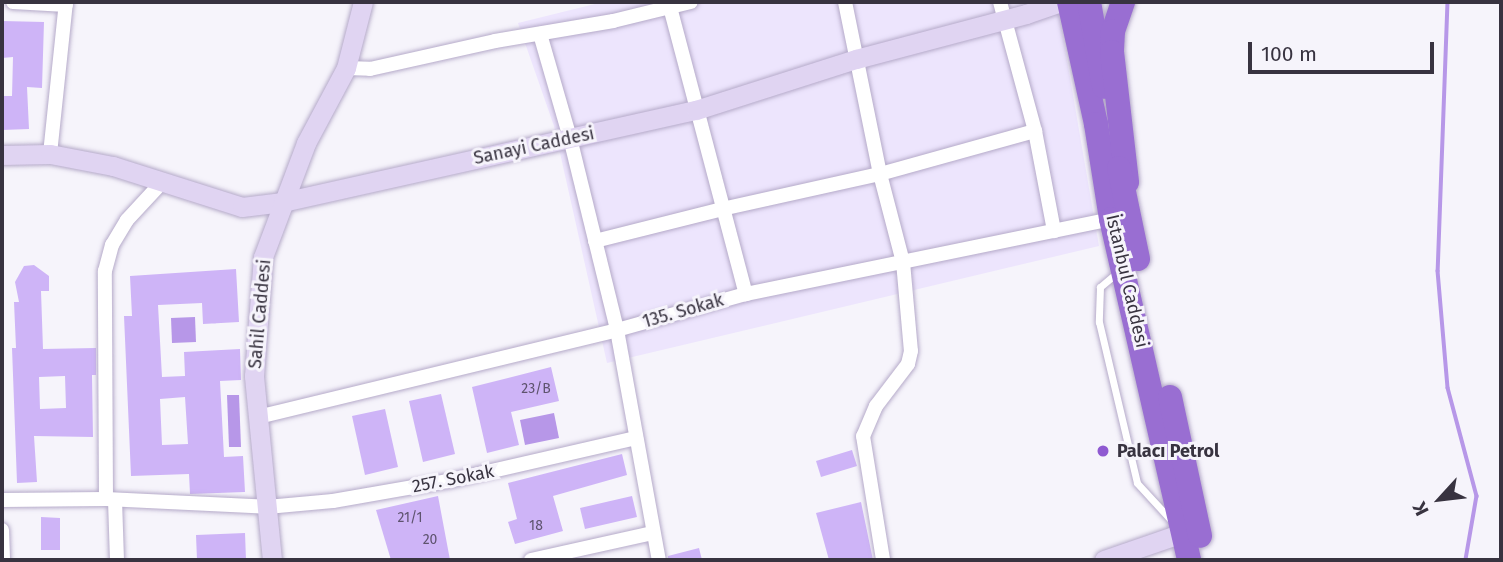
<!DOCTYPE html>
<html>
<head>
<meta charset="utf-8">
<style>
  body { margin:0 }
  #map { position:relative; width:1503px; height:562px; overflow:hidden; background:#f6f4fb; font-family:"Fira Sans",sans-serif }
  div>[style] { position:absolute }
  .built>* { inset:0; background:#ede5fd }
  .water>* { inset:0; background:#b797e8 }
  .stream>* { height:3.5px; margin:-1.75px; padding:0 1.75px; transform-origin:1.75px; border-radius:1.75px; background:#b797e8 }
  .building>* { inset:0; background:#ceb4f7 }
  .roads { filter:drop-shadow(0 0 2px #b5aac9) drop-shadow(0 0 2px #b5aac9) }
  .lane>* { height:7px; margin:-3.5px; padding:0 3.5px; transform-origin:3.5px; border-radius:3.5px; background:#fff }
  .street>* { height:14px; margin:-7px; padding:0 7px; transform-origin:7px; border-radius:7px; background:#fff }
  .secondary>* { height:19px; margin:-9.5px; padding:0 9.5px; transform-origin:9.5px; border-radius:9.5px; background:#e0d4f2 }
  .highway>* { height:24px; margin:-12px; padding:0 12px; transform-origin:12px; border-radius:12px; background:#996ed2 }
  .dots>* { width:19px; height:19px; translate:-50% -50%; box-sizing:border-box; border:4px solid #f6f4fb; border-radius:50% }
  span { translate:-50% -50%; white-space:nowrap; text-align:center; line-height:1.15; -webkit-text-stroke:6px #f6f4fb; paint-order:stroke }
  .number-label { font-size:14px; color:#5e536e }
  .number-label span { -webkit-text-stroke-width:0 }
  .street-label { font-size:18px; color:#383340 }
  .poi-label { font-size:18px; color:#383340; font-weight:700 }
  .left { translate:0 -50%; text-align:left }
  .frame { position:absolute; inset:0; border:4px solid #383340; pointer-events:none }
  .north { position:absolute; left:1405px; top:464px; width:70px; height:70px; -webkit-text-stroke:5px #f6f4fb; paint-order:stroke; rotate:243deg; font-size:19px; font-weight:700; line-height:28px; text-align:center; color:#383340 }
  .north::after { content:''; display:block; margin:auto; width:24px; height:32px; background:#383340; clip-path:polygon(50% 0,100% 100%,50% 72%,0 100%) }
  .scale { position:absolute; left:1248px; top:42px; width:186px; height:32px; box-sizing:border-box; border:4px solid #383340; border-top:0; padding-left:9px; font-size:21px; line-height:24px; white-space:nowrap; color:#383340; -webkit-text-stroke:5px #f6f4fb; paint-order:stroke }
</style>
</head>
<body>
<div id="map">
  <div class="built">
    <i style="clip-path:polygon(603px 2px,1057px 2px,1099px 246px,607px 363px,554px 126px,518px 23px)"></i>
  </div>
  <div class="water">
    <i style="clip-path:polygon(195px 317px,196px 342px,172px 343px,171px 318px)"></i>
    <i style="clip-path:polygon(227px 395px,239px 395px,241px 447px,229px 447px)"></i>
    <i style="clip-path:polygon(554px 413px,559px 438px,525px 445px,520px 420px)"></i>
  </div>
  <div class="stream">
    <i style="left:1448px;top:2px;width:269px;rotate:92.1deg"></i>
    <i style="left:1438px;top:271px;width:117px;rotate:85.1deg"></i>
    <i style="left:1448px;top:388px;width:112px;rotate:75deg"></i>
    <i style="left:1477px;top:496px;width:65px;rotate:99.8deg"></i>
  </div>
  <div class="building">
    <i style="clip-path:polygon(2px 21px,44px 22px,42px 88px,27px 87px,29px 129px,2px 130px,2px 96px,12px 96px,13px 57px,2px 58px)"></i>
    <i style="clip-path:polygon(evenodd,34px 265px,49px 276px,49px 291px,41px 291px,43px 349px,96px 348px,96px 375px,92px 375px,93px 437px,34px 436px,37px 482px,17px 483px,12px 348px,16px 348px,14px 302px,19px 302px,15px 282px,24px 266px,34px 265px,65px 376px,66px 408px,40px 409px,39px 377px,65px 376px)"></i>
    <i style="clip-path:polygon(evenodd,236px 269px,239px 322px,203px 324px,202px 303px,158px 305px,162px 377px,185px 376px,184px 352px,240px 349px,241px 380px,220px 381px,224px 457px,243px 456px,245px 492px,190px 494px,189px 474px,131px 476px,124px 316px,132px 316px,130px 276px,236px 269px,185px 397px,188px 444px,162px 445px,160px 399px,185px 397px)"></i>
    <i style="clip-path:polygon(551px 367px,559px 401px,511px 412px,519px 445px,487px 453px,472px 387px)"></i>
    <i style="clip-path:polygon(441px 394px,455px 454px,423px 462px,409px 401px)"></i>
    <i style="clip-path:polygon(385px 409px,398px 467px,365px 475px,352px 416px)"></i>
    <i style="clip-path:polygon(852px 450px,857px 466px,821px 477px,816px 461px)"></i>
    <i style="clip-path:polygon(622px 454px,627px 475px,553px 496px,563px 531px,515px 544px,508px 522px,517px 519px,508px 483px)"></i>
    <i style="clip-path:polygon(438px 496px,450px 560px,391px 560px,376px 510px)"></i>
    <i style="clip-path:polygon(632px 496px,637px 517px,585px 529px,580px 508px)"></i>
    <i style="clip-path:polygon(861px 502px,873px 560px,829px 560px,816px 513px)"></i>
    <i style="clip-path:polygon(41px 517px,60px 518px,60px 550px,41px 550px)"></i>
    <i style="clip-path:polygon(245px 533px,246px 560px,197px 560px,196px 535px)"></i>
    <i style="clip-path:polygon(699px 548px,702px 560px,668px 560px,668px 556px)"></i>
  </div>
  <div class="roads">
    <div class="lane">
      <i style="left:1119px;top:271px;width:25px;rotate:140deg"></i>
      <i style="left:1100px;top:287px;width:35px;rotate:92deg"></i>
      <i style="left:1099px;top:322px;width:165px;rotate:76.7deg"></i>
      <i style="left:1137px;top:483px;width:50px;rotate:47.4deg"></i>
    </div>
    <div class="street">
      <i style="left:13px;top:2px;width:53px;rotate:3.2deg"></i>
      <i style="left:845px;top:2px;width:176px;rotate:78.5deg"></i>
      <i style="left:880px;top:174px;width:91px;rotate:75.4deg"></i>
      <i style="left:903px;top:262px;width:89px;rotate:84.9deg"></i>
      <i style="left:911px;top:351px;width:13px;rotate:103deg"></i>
      <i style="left:908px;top:364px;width:53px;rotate:127.3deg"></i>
      <i style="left:876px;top:406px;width:33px;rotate:113deg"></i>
      <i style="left:863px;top:436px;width:126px;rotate:80.8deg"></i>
      <i style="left:1000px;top:2px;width:134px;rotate:74.8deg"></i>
      <i style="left:1035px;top:131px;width:102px;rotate:79.2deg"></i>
      <i style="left:670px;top:7px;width:297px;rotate:75.2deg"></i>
      <i style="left:540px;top:34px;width:108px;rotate:73.9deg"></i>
      <i style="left:570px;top:138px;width:198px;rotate:76.2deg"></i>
      <i style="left:617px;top:330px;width:234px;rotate:79.7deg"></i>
      <i style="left:346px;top:68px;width:24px;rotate:2deg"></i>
      <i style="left:370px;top:69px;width:128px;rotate:-12.6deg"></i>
      <i style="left:495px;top:41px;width:120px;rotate:-9.6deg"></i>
      <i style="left:613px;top:21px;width:80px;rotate:-13.7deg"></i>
      <i style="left:50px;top:154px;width:153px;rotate:-84deg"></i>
      <i style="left:595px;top:241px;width:131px;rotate:-14.1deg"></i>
      <i style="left:722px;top:209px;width:162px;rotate:-12.5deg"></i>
      <i style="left:880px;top:174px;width:161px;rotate:-15.5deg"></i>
      <i style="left:258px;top:417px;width:369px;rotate:-13.6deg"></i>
      <i style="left:617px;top:330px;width:134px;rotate:-15.6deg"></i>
      <i style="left:746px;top:294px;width:373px;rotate:-11.6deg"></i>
      <i style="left:106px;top:499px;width:228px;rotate:-90.3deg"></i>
      <i style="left:105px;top:271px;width:27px;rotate:-75deg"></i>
      <i style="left:112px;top:245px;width:29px;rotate:-59deg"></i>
      <i style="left:127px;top:220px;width:54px;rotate:-47.2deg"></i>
      <i style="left:2px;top:500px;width:104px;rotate:-0.6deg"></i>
      <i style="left:106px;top:499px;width:161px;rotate:2.8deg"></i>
      <i style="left:267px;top:507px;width:66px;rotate:-5.2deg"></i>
      <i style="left:333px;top:501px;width:117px;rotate:-9.9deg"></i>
      <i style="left:448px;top:481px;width:193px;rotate:-12.9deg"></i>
      <i style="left:115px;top:500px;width:60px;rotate:88.1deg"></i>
      <i style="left:2px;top:530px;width:30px;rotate:88deg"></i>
      <i style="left:531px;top:560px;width:125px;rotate:-12.5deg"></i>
    </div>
    <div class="secondary">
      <i style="left:2px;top:155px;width:48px;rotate:-1.2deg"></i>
      <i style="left:50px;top:154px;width:64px;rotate:10.8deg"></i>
      <i style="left:113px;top:166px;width:135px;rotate:17.6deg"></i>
      <i style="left:242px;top:207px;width:41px;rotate:-7deg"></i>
      <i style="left:283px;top:202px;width:423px;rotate:-12.6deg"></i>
      <i style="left:696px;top:110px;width:168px;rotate:-17.7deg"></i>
      <i style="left:856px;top:59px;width:176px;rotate:-14.8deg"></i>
      <i style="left:1026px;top:14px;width:36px;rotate:-19deg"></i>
      <i style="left:272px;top:560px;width:185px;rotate:-95.6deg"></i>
      <i style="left:254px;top:376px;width:119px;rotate:-85.7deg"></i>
      <i style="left:263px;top:257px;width:122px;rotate:-69.3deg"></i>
      <i style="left:306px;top:143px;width:85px;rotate:-61.9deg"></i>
      <i style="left:346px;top:68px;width:68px;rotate:-75.6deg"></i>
      <i style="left:1104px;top:560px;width:95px;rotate:-19deg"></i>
    </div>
    <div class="highway">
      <i style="left:1069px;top:2px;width:125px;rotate:77.5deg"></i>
      <i style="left:1096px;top:124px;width:96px;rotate:81deg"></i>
      <i style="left:1111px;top:219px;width:350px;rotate:77.1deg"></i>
      <i style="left:1089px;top:2px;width:86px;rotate:80deg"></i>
      <i style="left:1123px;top:2px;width:31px;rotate:109deg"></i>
      <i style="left:1113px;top:31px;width:21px;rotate:93deg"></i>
      <i style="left:1112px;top:52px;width:131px;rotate:83.4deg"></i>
      <i style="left:1119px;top:168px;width:93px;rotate:78.2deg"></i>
      <i style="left:1170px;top:397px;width:142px;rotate:77.8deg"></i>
    </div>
  </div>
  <div class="dots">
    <i style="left:1103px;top:451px;background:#8f59d1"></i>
  </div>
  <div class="number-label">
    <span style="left:536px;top:389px">23/B</span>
    <span style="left:410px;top:518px">21/1</span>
    <span style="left:536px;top:526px">18</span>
    <span style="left:430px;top:540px">20</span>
  </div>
  <div class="street-label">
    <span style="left:534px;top:146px;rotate:-12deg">Sanayi Caddesi</span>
    <span style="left:1127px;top:281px;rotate:77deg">İstanbul Caddesi</span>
    <span style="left:683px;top:311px;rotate:-16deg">135. Sokak</span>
    <span style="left:260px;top:314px;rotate:-85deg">Sahil Caddesi</span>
    <span style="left:453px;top:479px;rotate:-11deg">257. Sokak</span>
  </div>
  <div class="poi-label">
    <span class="left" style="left:1117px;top:451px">Palacı Petrol</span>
  </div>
  <div class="frame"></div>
  <div class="north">K</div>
  <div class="scale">100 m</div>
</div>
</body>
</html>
